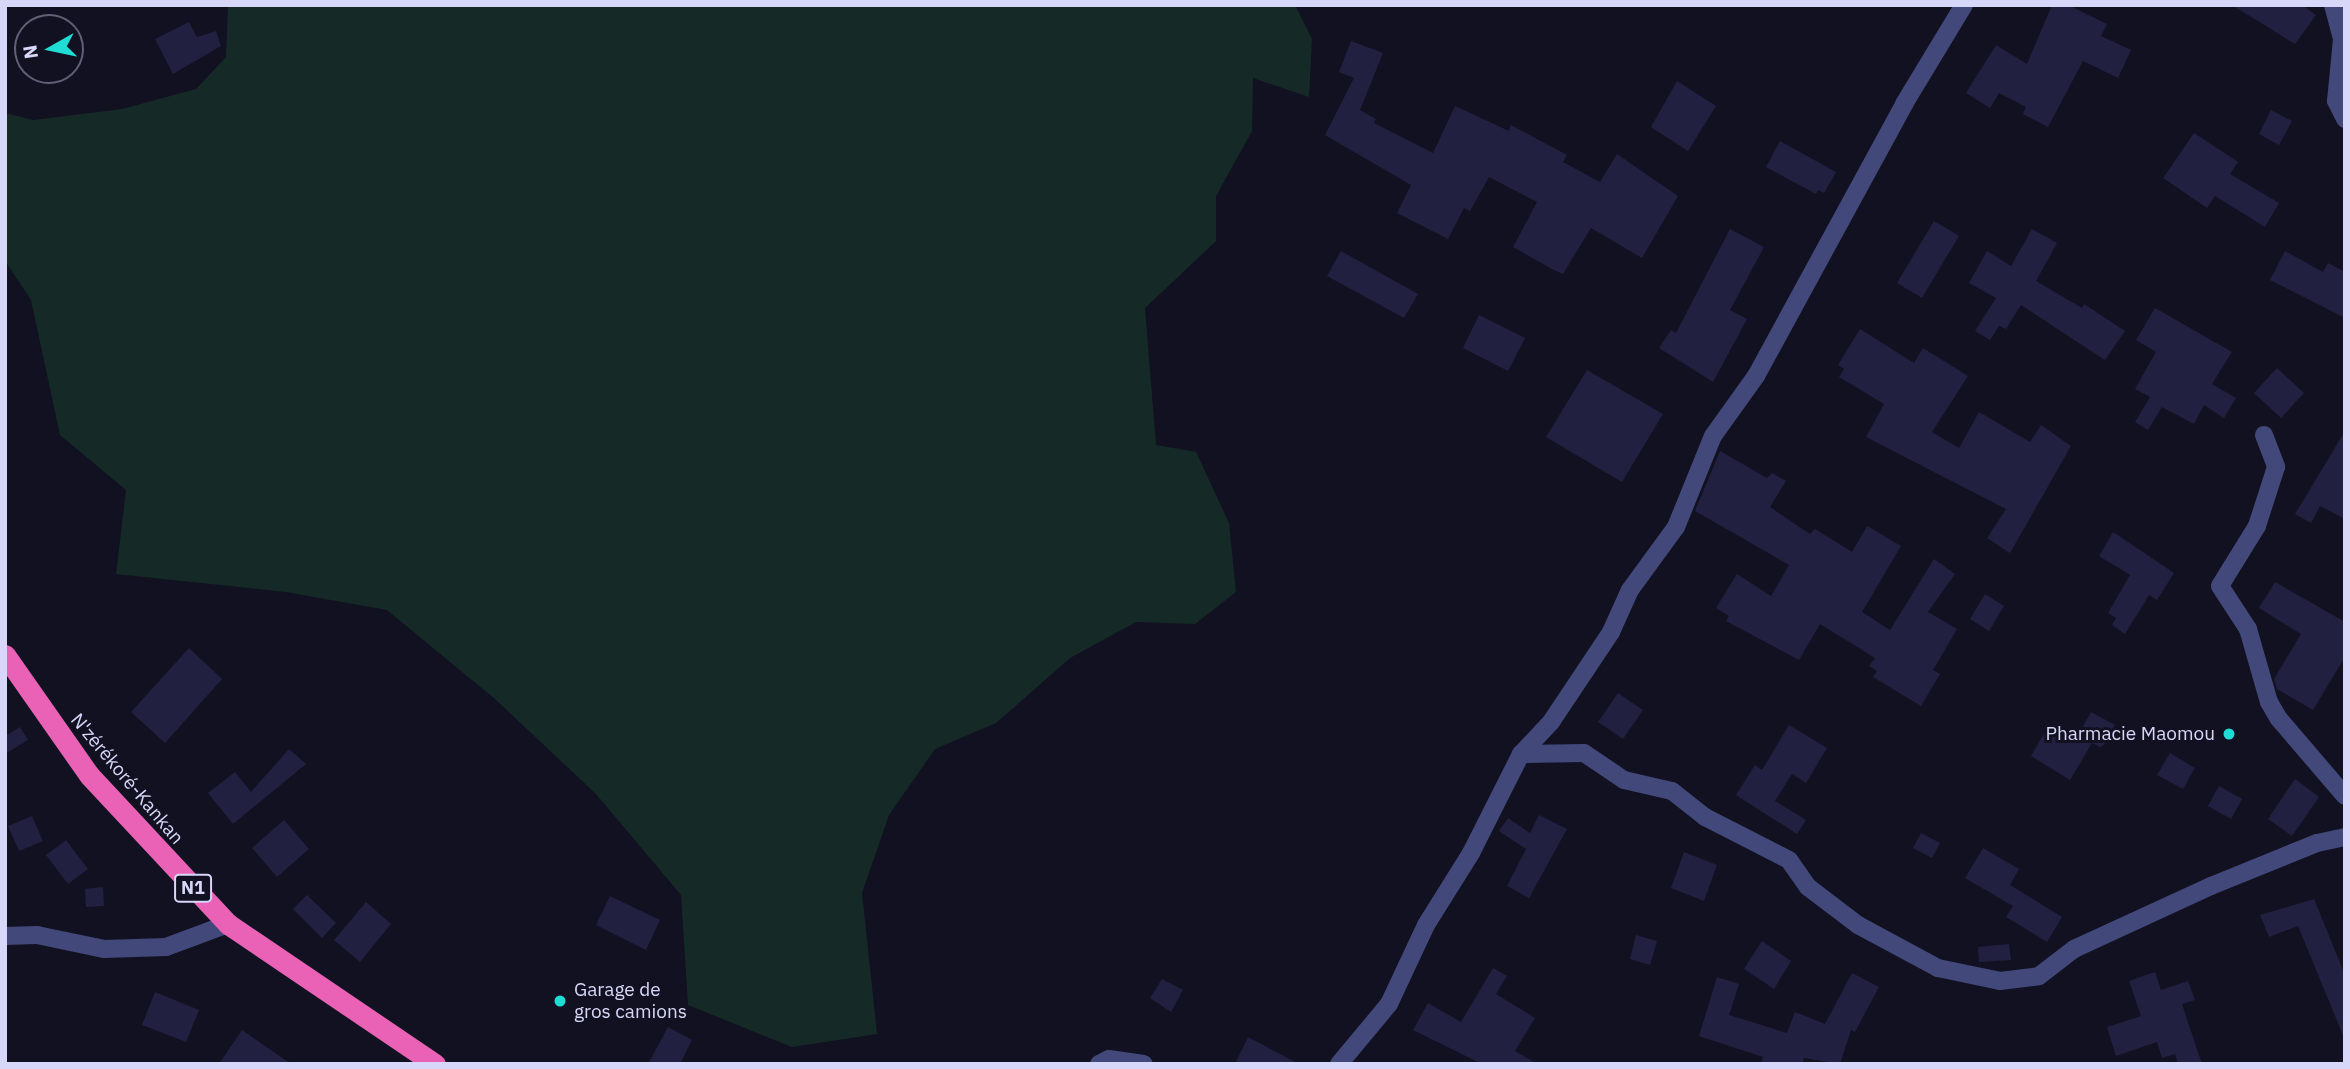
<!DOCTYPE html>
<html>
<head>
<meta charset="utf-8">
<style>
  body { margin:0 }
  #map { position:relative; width:2350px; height:1069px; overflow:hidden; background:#111121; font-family:"IBM Plex Sans",sans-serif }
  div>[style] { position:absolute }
  .green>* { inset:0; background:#152a27 }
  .building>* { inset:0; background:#222040 }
  .minor>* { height:18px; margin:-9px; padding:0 9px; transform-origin:9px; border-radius:9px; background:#42487a }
  .highway>* { height:21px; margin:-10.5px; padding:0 10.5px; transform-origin:10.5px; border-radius:10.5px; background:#e962b6 }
  .dots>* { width:19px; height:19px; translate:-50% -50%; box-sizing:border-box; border:4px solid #111121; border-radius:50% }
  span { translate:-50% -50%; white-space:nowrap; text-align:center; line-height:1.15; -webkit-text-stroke:6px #111121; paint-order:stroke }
  .shield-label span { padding:2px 5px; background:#111121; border:2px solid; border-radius:5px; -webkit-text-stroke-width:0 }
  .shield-label { font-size:18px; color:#d7d8f9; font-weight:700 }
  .poi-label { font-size:19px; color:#d7d8f9 }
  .right { translate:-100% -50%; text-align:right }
  .left { translate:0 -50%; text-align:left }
  .street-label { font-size:19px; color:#d7d8f9 }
  .frame { position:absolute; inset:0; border:7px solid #d7d8f9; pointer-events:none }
  .north { position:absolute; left:14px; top:14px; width:70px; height:70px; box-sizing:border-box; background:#111121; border:2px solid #606177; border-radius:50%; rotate:261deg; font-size:19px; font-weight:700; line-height:28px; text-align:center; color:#d7d8f9 }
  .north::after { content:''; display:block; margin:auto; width:24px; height:32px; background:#1fddd5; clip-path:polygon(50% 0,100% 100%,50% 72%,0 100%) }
</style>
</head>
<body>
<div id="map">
  <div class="green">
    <i style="clip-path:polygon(228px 5px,1295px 5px,1312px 39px,1309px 97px,1253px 78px,1252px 131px,1216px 196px,1216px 241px,1145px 308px,1156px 445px,1196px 452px,1229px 523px,1236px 592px,1195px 624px,1136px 622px,1070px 658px,996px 723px,935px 749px,889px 815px,862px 893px,877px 1034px,792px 1047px,688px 1005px,681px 895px,596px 794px,495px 699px,387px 610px,286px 592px,116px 574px,126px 490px,60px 435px,31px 300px,5px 261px,5px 113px,33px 120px,122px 109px,196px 89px,226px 57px)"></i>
  </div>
  <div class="building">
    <i style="clip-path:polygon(2052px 5px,2068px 5px,2107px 24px,2101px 36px,2131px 50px,2118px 78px,2083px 61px,2048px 127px,2023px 114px,2026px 107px,1999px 93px,1990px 108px,1966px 93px,1996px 45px,2027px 64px)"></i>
    <i style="clip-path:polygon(2232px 5px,2302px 5px,2316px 15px,2295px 44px)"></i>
    <i style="clip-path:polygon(189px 22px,197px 37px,216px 31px,221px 46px,173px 74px,155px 39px)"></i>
    <i style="clip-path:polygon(1351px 41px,1383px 53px,1360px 110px,1376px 119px,1374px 123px,1433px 153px,1455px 106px,1509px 131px,1511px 125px,1567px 155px,1563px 162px,1600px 182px,1617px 154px,1678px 196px,1642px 258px,1591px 228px,1563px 274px,1552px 269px,1513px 247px,1537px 202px,1489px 177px,1470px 211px,1464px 208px,1448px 239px,1397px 213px,1411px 185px,1325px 135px,1354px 78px,1339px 72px)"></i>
    <i style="clip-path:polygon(1677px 81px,1716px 106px,1688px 151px,1651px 127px)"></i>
    <i style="clip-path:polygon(2271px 110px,2292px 121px,2279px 145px,2259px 134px)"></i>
    <i style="clip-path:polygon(2194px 133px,2238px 162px,2230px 174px,2279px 203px,2265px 227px,2215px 196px,2207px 208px,2163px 178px)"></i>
    <i style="clip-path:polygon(1780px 141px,1836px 172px,1824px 193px,1818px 190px,1816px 194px,1766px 167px)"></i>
    <i style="clip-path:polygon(1934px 221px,1959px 236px,1922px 298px,1897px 283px)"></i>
    <i style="clip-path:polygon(1730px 229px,1764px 247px,1730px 310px,1747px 319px,1713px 382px,1659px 348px,1671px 330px,1676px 333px)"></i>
    <i style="clip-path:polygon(2032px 229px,2057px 243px,2036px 281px,2082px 308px,2084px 304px,2125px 331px,2105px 360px,2021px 305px,2006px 329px,1999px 326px,1990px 340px,1975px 331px,1996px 298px,1969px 283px,1987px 251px,2011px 266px)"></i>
    <i style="clip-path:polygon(1341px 251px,1418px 294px,1404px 318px,1327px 276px)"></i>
    <i style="clip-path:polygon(2285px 251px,2323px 272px,2328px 263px,2345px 272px,2345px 318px,2270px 280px)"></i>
    <i style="clip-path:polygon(2155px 308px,2232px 352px,2212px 384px,2236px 398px,2224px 418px,2204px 405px,2194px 424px,2162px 407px,2148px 430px,2135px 422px,2150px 397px,2135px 389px,2156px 352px,2136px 340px)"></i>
    <i style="clip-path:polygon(1479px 315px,1525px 338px,1508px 371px,1463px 348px)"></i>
    <i style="clip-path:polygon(1860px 329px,1914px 363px,1923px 348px,1968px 376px,1932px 432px,1959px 448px,1979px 412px,2030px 442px,2041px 425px,2071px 446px,2010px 553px,1987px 538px,2006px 509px,1866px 437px,1884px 404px,1839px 377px,1844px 369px,1838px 365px)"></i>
    <i style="clip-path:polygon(2277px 368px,2304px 393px,2281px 418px,2254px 393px)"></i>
    <i style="clip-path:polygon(1587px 370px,1663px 414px,1622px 482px,1546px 437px)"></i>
    <i style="clip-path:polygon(2345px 431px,2345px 519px,2320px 506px,2311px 523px,2295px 514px)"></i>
    <i style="clip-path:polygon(1720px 451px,1767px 478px,1772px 473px,1786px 481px,1770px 507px,1810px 534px,1815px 529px,1852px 552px,1867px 526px,1901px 546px,1862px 612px,1890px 630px,1934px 559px,1955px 574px,1928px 612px,1957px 629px,1933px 670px,1940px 674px,1921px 706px,1873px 677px,1877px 671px,1869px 666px,1875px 658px,1820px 624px,1799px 660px,1726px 621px,1729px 616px,1716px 608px,1737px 574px,1771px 596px,1789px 565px,1695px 511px)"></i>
    <i style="clip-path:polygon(2113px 532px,2174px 573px,2157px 600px,2149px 595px,2125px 634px,2112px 625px,2116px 618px,2108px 613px,2130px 575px,2099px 556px)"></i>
    <i style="clip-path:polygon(2275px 582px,2345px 622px,2345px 657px,2313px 710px,2277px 689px,2274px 679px,2301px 634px,2259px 608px)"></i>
    <i style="clip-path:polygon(1985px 594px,2004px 606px,1989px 631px,1970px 619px)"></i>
    <i style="clip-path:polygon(189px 648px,222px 679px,165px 743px,131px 712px)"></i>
    <i style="clip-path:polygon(1618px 693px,1643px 710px,1623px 739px,1598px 722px)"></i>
    <i style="clip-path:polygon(2091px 712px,2115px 725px,2105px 744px,2100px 747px,2092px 743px,2070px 780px,2031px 756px,2050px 724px,2076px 739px)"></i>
    <i style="clip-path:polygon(1789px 725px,1827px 748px,1806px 783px,1792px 774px,1775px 801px,1806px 820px,1797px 834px,1736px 795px,1755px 765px,1762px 770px)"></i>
    <i style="clip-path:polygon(20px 727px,28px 740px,5px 754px,5px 736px)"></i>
    <i style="clip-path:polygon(289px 749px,306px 764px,233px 824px,208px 793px,235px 772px,251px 792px)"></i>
    <i style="clip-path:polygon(2170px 753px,2195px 768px,2183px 789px,2157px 775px)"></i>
    <i style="clip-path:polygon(2295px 779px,2319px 797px,2292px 836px,2268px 819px)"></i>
    <i style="clip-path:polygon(2219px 786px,2242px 799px,2231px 819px,2208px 806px)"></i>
    <i style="clip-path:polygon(1539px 815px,1567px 829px,1529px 898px,1507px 886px,1526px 849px,1499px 831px,1508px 818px,1530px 833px)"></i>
    <i style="clip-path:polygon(32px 816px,43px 841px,19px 851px,8px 826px)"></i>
    <i style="clip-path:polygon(284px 820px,309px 849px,277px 877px,252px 848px)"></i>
    <i style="clip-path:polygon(1921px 833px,1940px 843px,1932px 858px,1913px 848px)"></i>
    <i style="clip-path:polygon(66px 840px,88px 869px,68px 884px,46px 855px)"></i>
    <i style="clip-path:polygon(1983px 848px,2019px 869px,2010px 885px,2062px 917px,2047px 942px,2006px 917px,2013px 906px,1965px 878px)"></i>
    <i style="clip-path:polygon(1684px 852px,1717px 865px,1704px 901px,1671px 888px)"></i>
    <i style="clip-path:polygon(103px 887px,104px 906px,86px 907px,85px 889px)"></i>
    <i style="clip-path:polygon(307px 895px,336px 923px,322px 938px,293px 909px)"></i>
    <i style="clip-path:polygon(610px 896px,660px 920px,646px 950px,596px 925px)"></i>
    <i style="clip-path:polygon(2314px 899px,2345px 975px,2345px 1040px,2298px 926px,2269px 937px,2260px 915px)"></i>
    <i style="clip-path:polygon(366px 902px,391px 924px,360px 962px,334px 940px)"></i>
    <i style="clip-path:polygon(1636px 935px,1657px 941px,1650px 965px,1630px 959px)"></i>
    <i style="clip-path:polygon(1762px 941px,1791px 961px,1774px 989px,1744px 969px)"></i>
    <i style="clip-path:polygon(2009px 944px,2011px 960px,1979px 962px,1978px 947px)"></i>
    <i style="clip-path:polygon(1493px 968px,1507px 976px,1496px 994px,1535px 1018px,1515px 1051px,1537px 1064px,1482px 1064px,1413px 1030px,1428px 1003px,1461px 1022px)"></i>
    <i style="clip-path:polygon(2155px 972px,2161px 990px,2188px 981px,2195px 1000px,2182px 1004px,2202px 1064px,2178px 1064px,2175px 1054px,2162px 1058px,2157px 1042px,2116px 1056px,2107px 1027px,2141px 1016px,2129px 981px)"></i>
    <i style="clip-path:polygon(1852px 973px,1879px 987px,1855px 1032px,1851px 1030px,1840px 1064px,1804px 1058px,1802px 1064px,1761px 1064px,1763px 1057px,1699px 1036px,1717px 977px,1739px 984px,1729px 1015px,1787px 1033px,1795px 1012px,1825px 1024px)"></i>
    <i style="clip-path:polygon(1162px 979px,1183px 990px,1171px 1012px,1150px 998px)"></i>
    <i style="clip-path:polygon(155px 992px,199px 1010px,186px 1042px,142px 1025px)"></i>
    <i style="clip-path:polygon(668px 1027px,692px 1040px,680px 1064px,648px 1064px)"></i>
    <i style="clip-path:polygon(242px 1030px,291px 1064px,219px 1064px)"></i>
    <i style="clip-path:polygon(1248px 1037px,1299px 1064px,1235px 1064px)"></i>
  </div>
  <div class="minor">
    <i style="left:2333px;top:5px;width:35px;rotate:75deg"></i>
    <i style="left:2342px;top:39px;width:62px;rotate:95.5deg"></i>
    <i style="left:2336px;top:101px;width:20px;rotate:63deg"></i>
    <i style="left:2264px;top:435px;width:34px;rotate:69deg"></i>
    <i style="left:2276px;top:467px;width:62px;rotate:107.9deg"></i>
    <i style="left:2257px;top:526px;width:70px;rotate:121.7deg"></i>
    <i style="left:2220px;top:586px;width:51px;rotate:56.9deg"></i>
    <i style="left:2248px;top:629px;width:76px;rotate:74deg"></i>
    <i style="left:2269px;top:702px;width:20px;rotate:60deg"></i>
    <i style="left:2279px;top:719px;width:101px;rotate:49.4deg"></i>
    <i style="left:1521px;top:754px;width:63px;rotate:-0.9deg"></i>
    <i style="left:1584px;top:753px;width:48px;rotate:34deg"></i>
    <i style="left:1624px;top:780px;width:49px;rotate:12.9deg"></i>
    <i style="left:1672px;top:791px;width:42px;rotate:38.2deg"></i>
    <i style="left:1705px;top:817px;width:94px;rotate:27.1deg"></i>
    <i style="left:1789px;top:860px;width:33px;rotate:55deg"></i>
    <i style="left:1808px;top:887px;width:63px;rotate:37.2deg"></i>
    <i style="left:1858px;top:925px;width:91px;rotate:28.3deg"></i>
    <i style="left:1938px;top:968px;width:63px;rotate:11.8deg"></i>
    <i style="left:2000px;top:981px;width:39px;rotate:-7deg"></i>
    <i style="left:2039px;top:976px;width:44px;rotate:-37.6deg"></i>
    <i style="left:2074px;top:949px;width:151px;rotate:-24.7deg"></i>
    <i style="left:2211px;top:886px;width:114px;rotate:-22.1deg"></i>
    <i style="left:2317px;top:843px;width:29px;rotate:-12deg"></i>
    <i style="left:5px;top:936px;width:32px;rotate:-2deg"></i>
    <i style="left:37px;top:935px;width:68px;rotate:11.8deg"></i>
    <i style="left:104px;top:949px;width:62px;rotate:-1.8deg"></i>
    <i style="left:166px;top:947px;width:66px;rotate:-20.4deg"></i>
    <i style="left:1099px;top:1064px;width:11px;rotate:-27deg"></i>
    <i style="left:1109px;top:1059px;width:35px;rotate:8deg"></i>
    <i style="left:1339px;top:1064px;width:78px;rotate:-50.2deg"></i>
    <i style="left:1389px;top:1004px;width:87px;rotate:-64.9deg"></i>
    <i style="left:1426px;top:925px;width:85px;rotate:-58deg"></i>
    <i style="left:1471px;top:853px;width:111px;rotate:-63.2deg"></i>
    <i style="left:1521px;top:754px;width:44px;rotate:-46.8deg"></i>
    <i style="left:1551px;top:722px;width:108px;rotate:-56.3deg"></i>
    <i style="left:1611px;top:632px;width:46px;rotate:-65.7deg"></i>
    <i style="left:1630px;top:590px;width:78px;rotate:-53.9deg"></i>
    <i style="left:1676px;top:527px;width:98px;rotate:-67.9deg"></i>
    <i style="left:1713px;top:436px;width:74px;rotate:-54.4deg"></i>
    <i style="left:1756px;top:376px;width:310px;rotate:-61.4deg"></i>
    <i style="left:1904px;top:104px;width:116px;rotate:-58.8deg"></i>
  </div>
  <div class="highway">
    <i style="left:5px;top:655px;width:146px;rotate:55deg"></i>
    <i style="left:89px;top:775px;width:204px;rotate:47deg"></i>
    <i style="left:228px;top:924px;width:250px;rotate:34.1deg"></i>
  </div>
  <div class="dots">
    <i style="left:2229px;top:734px;background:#1fddd5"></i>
    <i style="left:560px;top:1001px;background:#1fddd5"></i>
  </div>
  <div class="shield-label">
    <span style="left:193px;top:888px">N1</span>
  </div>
  <div class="poi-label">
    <span class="right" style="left:2215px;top:734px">Pharmacie Maomou</span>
    <span class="left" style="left:574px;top:1001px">Garage de<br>gros camions</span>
  </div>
  <div class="street-label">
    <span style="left:127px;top:779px;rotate:50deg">N'zérékoré-Kankan</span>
  </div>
  <div class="frame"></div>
  <div class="north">N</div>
</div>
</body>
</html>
